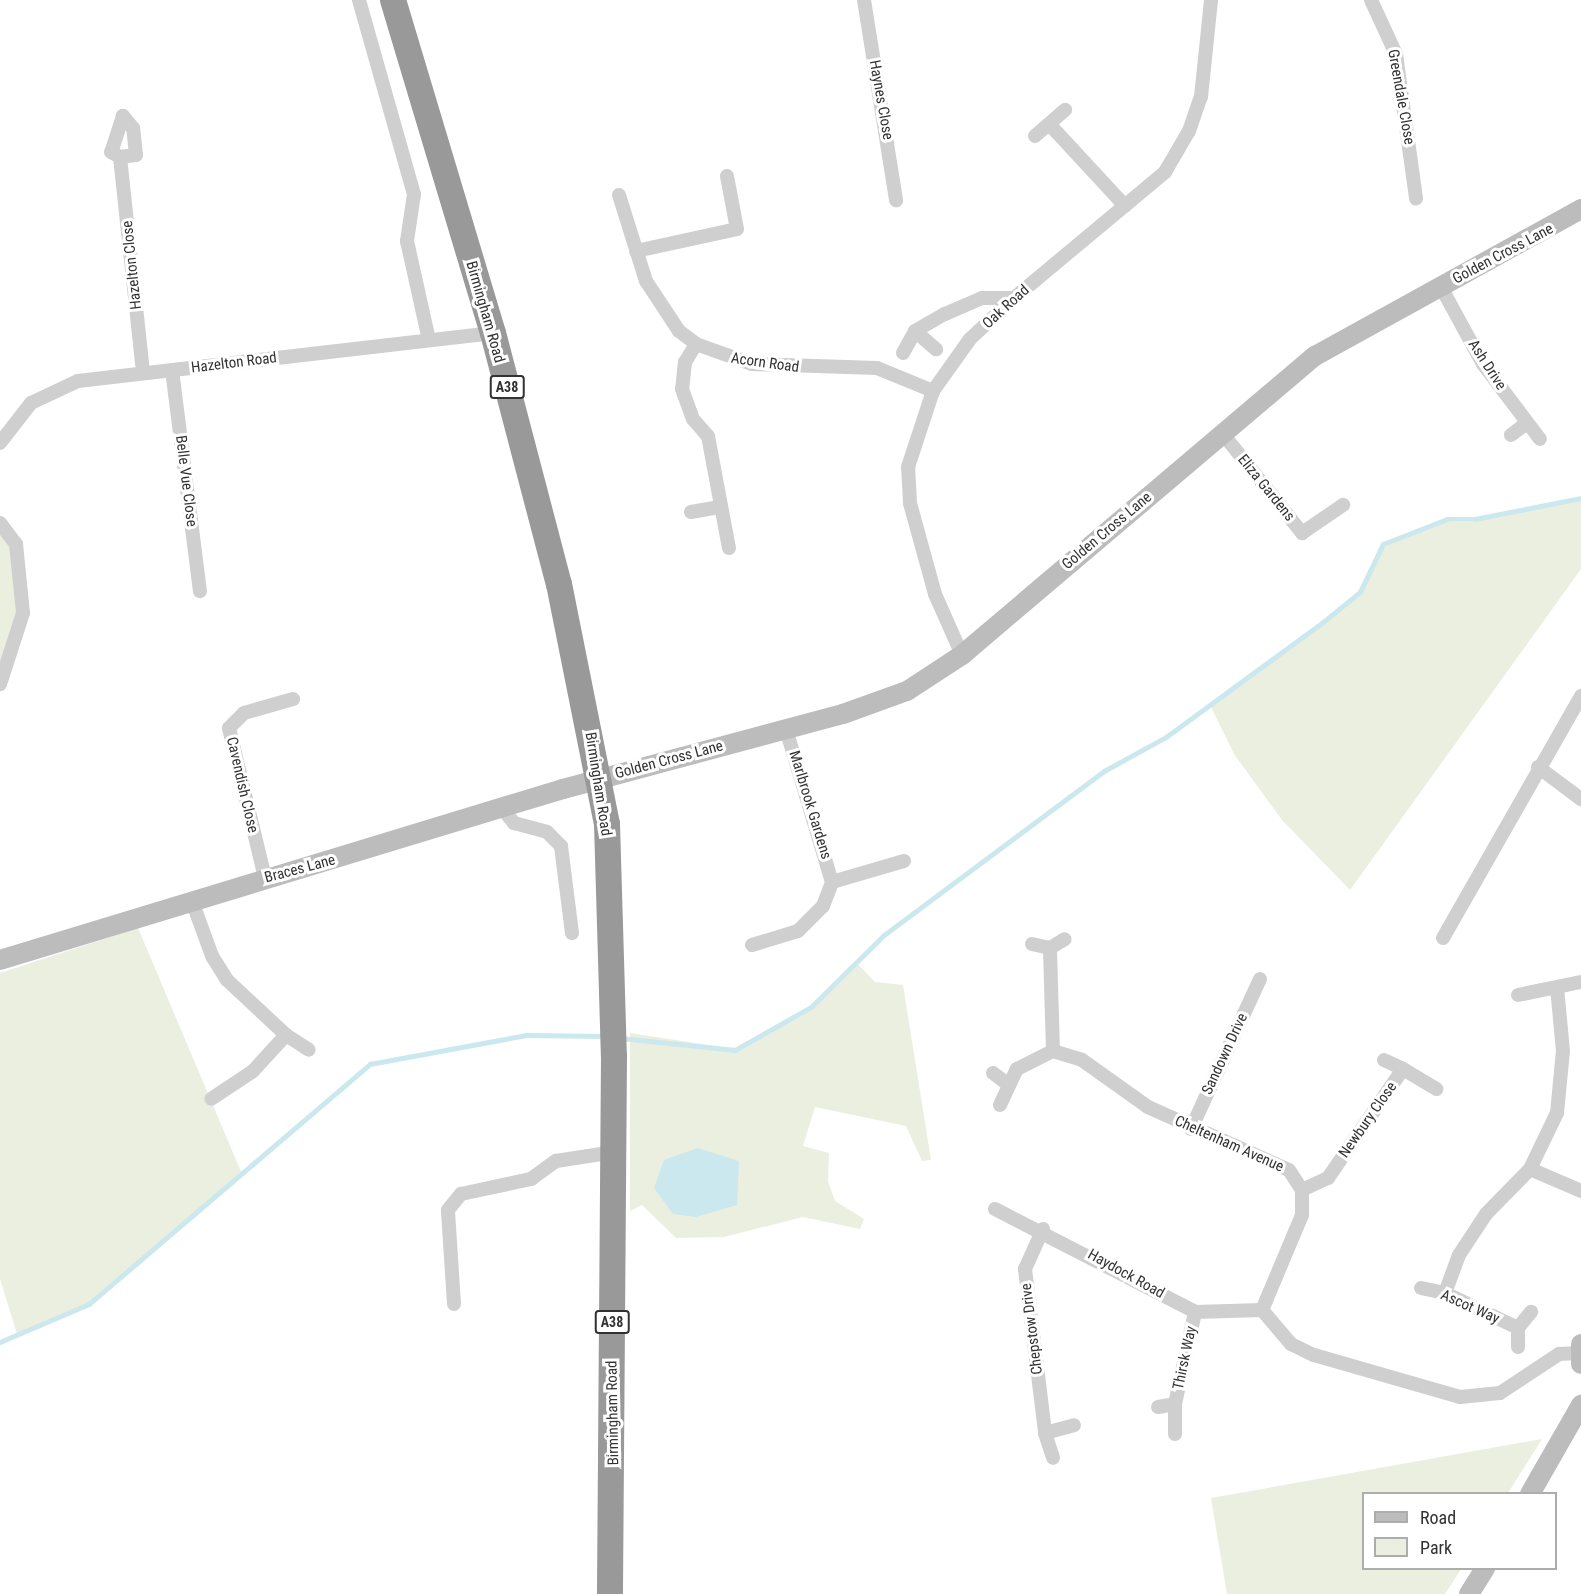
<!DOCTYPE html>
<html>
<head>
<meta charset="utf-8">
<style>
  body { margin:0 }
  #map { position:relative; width:1581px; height:1594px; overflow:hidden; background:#fff; font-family:"Roboto Condensed",sans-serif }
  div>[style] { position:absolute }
  .green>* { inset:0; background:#ebefdf }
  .water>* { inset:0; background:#cbe8ef }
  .stream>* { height:4.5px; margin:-2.25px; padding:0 2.25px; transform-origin:2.25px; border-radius:2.25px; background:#cbe8ef }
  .street>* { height:14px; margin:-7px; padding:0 7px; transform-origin:7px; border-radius:7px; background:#cfcfcf }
  .secondary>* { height:20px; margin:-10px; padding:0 10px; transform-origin:10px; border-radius:10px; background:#bcbcbc }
  .highway>* { height:26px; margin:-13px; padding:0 13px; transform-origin:13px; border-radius:13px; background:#999 }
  span { translate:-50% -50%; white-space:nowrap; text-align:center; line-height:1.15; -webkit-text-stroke:6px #fff; paint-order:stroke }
  .shield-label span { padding:2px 4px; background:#fff; border:2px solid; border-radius:4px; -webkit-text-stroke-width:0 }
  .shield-label { font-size:14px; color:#323232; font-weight:700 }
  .street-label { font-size:15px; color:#323232 }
  .legend { position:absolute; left:1362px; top:1492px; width:195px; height:78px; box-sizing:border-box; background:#fff; border:2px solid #adadad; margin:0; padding:8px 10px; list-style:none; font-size:18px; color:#323232 }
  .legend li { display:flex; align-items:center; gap:12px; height:30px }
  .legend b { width:30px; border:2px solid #adadad }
</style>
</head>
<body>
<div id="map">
  <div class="green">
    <i style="clip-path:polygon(1581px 498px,1581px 569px,1350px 890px,1282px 820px,1234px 754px,1211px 707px,1360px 592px,1383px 544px,1447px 519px,1475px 519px)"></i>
    <i style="clip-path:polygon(0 532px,13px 553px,18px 607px,0 664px)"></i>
    <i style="clip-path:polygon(138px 928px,242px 1174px,89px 1304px,17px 1334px,0 1279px,0 973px)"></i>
    <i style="clip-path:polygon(856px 962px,875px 982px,903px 985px,931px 1160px,922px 1161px,906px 1126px,815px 1107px,803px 1146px,829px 1153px,828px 1181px,835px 1201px,864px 1219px,860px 1229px,803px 1217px,724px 1237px,676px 1238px,642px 1205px,630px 1211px,630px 1033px,734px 1049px,811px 1007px)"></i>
    <i style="clip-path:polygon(1542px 1439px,1508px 1493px,1364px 1494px,1364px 1568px,1461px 1569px,1445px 1594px,1227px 1594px,1211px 1498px)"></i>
  </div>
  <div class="water">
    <i style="clip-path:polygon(698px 1148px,739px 1161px,737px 1205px,696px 1217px,673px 1214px,654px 1188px,664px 1160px)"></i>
  </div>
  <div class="stream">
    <i style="left:621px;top:1038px;width:115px;rotate:6deg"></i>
    <i style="left:735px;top:1050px;width:87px;rotate:-29.5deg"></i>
    <i style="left:811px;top:1007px;width:103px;rotate:-44.6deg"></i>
    <i style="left:884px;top:935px;width:274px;rotate:-36.7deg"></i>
    <i style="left:1104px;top:771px;width:71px;rotate:-28.7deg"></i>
    <i style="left:1166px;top:737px;width:193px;rotate:-36.2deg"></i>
    <i style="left:1322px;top:623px;width:49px;rotate:-39.2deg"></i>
    <i style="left:1360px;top:592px;width:53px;rotate:-64.4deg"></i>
    <i style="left:1383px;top:544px;width:69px;rotate:-21.3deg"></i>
    <i style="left:1447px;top:519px;width:28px"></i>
    <i style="left:1475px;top:519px;width:108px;rotate:-11.2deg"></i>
    <i style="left:0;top:1342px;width:97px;rotate:-23.1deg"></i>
    <i style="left:89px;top:1304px;width:370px;rotate:-40.5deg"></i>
    <i style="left:370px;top:1064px;width:160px;rotate:-10.5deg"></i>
    <i style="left:527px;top:1035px;width:79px;rotate:0.7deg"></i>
  </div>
  <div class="street">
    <i style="left:359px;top:0;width:202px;rotate:74.2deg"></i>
    <i style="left:414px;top:194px;width:48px;rotate:98.5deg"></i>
    <i style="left:407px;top:241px;width:101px;rotate:77.5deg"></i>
    <i style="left:864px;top:0;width:203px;rotate:80.9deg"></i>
    <i style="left:1371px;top:0;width:60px;rotate:65.2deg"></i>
    <i style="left:1396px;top:54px;width:146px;rotate:82.1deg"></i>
    <i style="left:1051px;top:126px;width:109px;rotate:47.2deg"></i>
    <i style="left:1035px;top:136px;width:40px;rotate:-41deg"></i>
    <i style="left:120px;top:157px;width:16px;rotate:-7deg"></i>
    <i style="left:136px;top:155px;width:27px;rotate:-96deg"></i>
    <i style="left:133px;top:128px;width:16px;rotate:-130deg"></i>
    <i style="left:123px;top:116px;width:38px;rotate:108deg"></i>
    <i style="left:111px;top:152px;width:10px;rotate:29deg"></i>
    <i style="left:120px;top:157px;width:217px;rotate:83.9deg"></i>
    <i style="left:619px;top:195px;width:90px;rotate:72.6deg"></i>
    <i style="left:646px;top:281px;width:60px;rotate:56.6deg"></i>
    <i style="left:679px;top:331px;width:21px;rotate:37deg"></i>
    <i style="left:696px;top:344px;width:59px;rotate:19.7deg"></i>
    <i style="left:752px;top:364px;width:125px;rotate:1.8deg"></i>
    <i style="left:877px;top:368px;width:61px;rotate:22.3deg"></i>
    <i style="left:636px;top:251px;width:103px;rotate:-12.3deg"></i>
    <i style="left:737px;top:229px;width:54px;rotate:-100.7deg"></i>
    <i style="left:1441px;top:287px;width:88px;rotate:61.4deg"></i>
    <i style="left:1483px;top:364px;width:94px;rotate:52.8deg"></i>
    <i style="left:915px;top:331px;width:28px;rotate:41deg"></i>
    <i style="left:696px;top:344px;width:21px;rotate:121deg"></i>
    <i style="left:685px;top:362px;width:27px;rotate:96deg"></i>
    <i style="left:682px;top:389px;width:32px;rotate:70deg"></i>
    <i style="left:693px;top:419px;width:23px;rotate:49deg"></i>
    <i style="left:708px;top:436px;width:114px;rotate:79.4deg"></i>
    <i style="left:903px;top:353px;width:25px;rotate:-61deg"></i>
    <i style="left:915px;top:331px;width:34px;rotate:-30deg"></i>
    <i style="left:945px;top:314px;width:40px;rotate:-23.4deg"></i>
    <i style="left:982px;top:298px;width:32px"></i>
    <i style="left:172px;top:370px;width:223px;rotate:82.8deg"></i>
    <i style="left:1223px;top:434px;width:127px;rotate:51.4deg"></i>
    <i style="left:1302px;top:533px;width:50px;rotate:-34.3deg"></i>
    <i style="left:1511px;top:435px;width:20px;rotate:-37deg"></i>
    <i style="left:0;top:443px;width:51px;rotate:-52.2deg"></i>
    <i style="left:31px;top:403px;width:52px;rotate:-25.1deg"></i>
    <i style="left:78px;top:381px;width:418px;rotate:-6.6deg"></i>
    <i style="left:691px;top:512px;width:28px;rotate:-10deg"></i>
    <i style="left:0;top:523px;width:26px;rotate:53deg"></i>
    <i style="left:16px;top:544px;width:69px;rotate:84.2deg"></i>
    <i style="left:23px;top:613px;width:75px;rotate:107.9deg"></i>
    <i style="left:962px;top:655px;width:67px;rotate:-113.9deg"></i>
    <i style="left:935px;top:594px;width:94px;rotate:-105.4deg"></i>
    <i style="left:910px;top:503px;width:36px;rotate:-93deg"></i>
    <i style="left:908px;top:467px;width:80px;rotate:-71.8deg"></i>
    <i style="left:933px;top:391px;width:64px;rotate:-54.6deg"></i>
    <i style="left:970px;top:339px;width:60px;rotate:-43deg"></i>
    <i style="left:1014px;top:298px;width:197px;rotate:-39.8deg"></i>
    <i style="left:1165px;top:172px;width:48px;rotate:-59.7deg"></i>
    <i style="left:1189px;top:131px;width:36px;rotate:-71deg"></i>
    <i style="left:1201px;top:97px;width:98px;rotate:-84.1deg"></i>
    <i style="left:786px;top:729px;width:160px;rotate:73.3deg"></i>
    <i style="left:1538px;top:767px;width:54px;rotate:36.7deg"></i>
    <i style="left:501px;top:807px;width:21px;rotate:51deg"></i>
    <i style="left:514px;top:823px;width:34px;rotate:15deg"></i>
    <i style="left:547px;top:832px;width:20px;rotate:45deg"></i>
    <i style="left:561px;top:846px;width:88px;rotate:82.8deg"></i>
    <i style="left:265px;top:878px;width:154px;rotate:-103.5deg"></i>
    <i style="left:229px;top:728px;width:21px;rotate:-45deg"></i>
    <i style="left:244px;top:713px;width:51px;rotate:-15.9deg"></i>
    <i style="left:192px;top:901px;width:59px;rotate:70deg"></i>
    <i style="left:212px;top:956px;width:28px;rotate:58deg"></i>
    <i style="left:227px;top:980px;width:81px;rotate:43deg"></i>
    <i style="left:286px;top:1035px;width:49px;rotate:132.5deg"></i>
    <i style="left:253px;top:1071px;width:50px;rotate:146.3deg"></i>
    <i style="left:1443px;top:938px;width:279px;rotate:-60.3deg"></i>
    <i style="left:1032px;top:944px;width:18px;rotate:13deg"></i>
    <i style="left:752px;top:945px;width:48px;rotate:-16.9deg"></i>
    <i style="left:798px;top:931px;width:35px;rotate:-45deg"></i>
    <i style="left:823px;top:906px;width:26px;rotate:-69deg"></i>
    <i style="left:832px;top:882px;width:75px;rotate:-16.3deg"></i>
    <i style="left:1518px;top:995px;width:64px;rotate:-11.7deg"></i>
    <i style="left:286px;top:1035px;width:27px;rotate:33deg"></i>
    <i style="left:1053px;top:1051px;width:103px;rotate:-91.7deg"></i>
    <i style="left:1050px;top:948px;width:17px;rotate:-31deg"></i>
    <i style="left:1384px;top:1060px;width:21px;rotate:25deg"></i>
    <i style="left:993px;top:1073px;width:20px;rotate:37deg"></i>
    <i style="left:1000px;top:1105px;width:40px;rotate:-65deg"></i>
    <i style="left:1017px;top:1069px;width:40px;rotate:-26.6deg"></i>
    <i style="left:1053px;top:1051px;width:30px;rotate:17deg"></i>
    <i style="left:1082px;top:1060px;width:81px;rotate:35.5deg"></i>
    <i style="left:1148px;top:1107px;width:154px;rotate:24.1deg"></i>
    <i style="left:1289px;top:1170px;width:24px;rotate:57deg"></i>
    <i style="left:1302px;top:1190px;width:25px;rotate:90deg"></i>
    <i style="left:1302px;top:1215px;width:103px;rotate:112.8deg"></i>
    <i style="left:1262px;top:1310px;width:45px;rotate:49.5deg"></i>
    <i style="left:1291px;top:1344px;width:25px;rotate:26deg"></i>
    <i style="left:1314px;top:1355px;width:152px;rotate:16deg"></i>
    <i style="left:1460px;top:1397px;width:40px;rotate:-5.7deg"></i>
    <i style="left:1500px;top:1393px;width:71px;rotate:-33.5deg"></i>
    <i style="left:1559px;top:1354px;width:19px;rotate:-3deg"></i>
    <i style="left:1191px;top:1129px;width:165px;rotate:-65.3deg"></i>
    <i style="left:1530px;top:1169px;width:56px;rotate:23.3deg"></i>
    <i style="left:1302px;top:1190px;width:29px;rotate:-25deg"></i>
    <i style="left:1328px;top:1178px;width:132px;rotate:-55.5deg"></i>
    <i style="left:1403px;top:1069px;width:39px;rotate:31deg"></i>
    <i style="left:995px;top:1209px;width:225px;rotate:27.2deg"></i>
    <i style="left:1195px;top:1312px;width:67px;rotate:-1.7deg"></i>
    <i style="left:1043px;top:1229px;width:44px;rotate:114.2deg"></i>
    <i style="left:1025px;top:1269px;width:165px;rotate:83deg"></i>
    <i style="left:1045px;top:1433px;width:26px;rotate:72deg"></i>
    <i style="left:1421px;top:1288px;width:25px;rotate:12deg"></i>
    <i style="left:1445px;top:1293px;width:81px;rotate:25.6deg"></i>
    <i style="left:1445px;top:1293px;width:40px;rotate:-69.8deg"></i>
    <i style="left:1459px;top:1255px;width:49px;rotate:-56.6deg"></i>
    <i style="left:1486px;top:1214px;width:63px;rotate:-45.6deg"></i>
    <i style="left:1530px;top:1169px;width:62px;rotate:-64.3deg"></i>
    <i style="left:1557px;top:1113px;width:62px;rotate:-84.5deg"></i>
    <i style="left:1563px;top:1051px;width:63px;rotate:-95.4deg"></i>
    <i style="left:454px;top:1304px;width:94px;rotate:-93.7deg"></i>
    <i style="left:448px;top:1210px;width:21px;rotate:-51deg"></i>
    <i style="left:461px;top:1194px;width:72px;rotate:-12.1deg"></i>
    <i style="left:531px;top:1179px;width:31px;rotate:-36deg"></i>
    <i style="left:556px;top:1161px;width:59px;rotate:-8.8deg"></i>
    <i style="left:1518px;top:1347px;width:19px;rotate:-90deg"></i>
    <i style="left:1518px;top:1328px;width:21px;rotate:-51deg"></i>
    <i style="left:1158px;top:1407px;width:17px;rotate:-10deg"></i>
    <i style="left:1045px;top:1433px;width:30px;rotate:-15deg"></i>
    <i style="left:1175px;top:1434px;width:30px;rotate:-90deg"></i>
    <i style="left:1175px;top:1404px;width:94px;rotate:-77.7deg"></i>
  </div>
  <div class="secondary">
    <i style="left:0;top:960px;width:588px;rotate:-16.9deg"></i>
    <i style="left:563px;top:789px;width:290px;rotate:-15deg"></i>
    <i style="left:843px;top:714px;width:68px;rotate:-19.8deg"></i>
    <i style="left:907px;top:691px;width:66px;rotate:-33.2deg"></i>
    <i style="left:962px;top:655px;width:463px;rotate:-40.3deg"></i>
    <i style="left:1315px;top:356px;width:304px;rotate:-28.9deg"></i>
    <i style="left:1581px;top:1344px;width:20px;rotate:90deg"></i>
    <i style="left:1530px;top:1494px;width:103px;rotate:-60.2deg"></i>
    <i style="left:1469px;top:1594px;width:31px;rotate:-58deg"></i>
  </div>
  <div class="highway">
    <i style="left:393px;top:0;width:348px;rotate:73.3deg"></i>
    <i style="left:493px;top:333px;width:260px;rotate:75.3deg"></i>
    <i style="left:559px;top:584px;width:245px;rotate:78.7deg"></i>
    <i style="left:607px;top:824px;width:232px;rotate:88.3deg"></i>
    <i style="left:614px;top:1056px;width:538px;rotate:90.43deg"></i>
  </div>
  <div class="shield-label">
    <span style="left:507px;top:387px">A38</span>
    <span style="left:612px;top:1322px">A38</span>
  </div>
  <div class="street-label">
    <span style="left:1401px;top:97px;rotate:80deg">Greendale Close</span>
    <span style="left:881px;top:100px;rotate:80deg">Haynes Close</span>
    <span style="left:1503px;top:254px;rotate:-28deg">Golden Cross Lane</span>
    <span style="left:132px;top:265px;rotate:-96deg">Hazelton Close</span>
    <span style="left:1006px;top:307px;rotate:-42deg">Oak Road</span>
    <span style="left:485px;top:312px;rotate:74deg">Birmingham Road</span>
    <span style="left:234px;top:363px;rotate:-7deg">Hazelton Road</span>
    <span style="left:765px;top:363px;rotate:8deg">Acorn Road</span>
    <span style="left:1487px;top:365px;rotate:57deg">Ash Drive</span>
    <span style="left:186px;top:481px;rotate:83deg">Belle Vue Close</span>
    <span style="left:1266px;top:488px;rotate:51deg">Eliza Gardens</span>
    <span style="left:1107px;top:531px;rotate:-40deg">Golden Cross Lane</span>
    <span style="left:669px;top:760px;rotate:-15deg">Golden Cross Lane</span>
    <span style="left:598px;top:784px;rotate:81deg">Birmingham Road</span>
    <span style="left:242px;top:785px;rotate:77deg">Cavendish Close</span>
    <span style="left:810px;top:805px;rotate:73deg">Marlbrook Gardens</span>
    <span style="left:300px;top:869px;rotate:-15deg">Braces Lane</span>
    <span style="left:1225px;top:1054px;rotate:-65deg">Sandown Drive</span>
    <span style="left:1368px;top:1120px;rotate:-55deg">Newbury Close</span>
    <span style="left:1229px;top:1144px;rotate:24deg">Cheltenham Avenue</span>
    <span style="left:1126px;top:1274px;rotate:29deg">Haydock Road</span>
    <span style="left:1470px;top:1307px;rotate:24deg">Ascot Way</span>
    <span style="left:1032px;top:1329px;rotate:-97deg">Chepstow Drive</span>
    <span style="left:1185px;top:1358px;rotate:-78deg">Thirsk Way</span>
    <span style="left:613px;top:1413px;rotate:-91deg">Birmingham Road</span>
  </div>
  <ul class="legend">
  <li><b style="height:8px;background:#bcbcbc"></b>Road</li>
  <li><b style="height:16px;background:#ebefdf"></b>Park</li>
  </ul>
</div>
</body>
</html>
